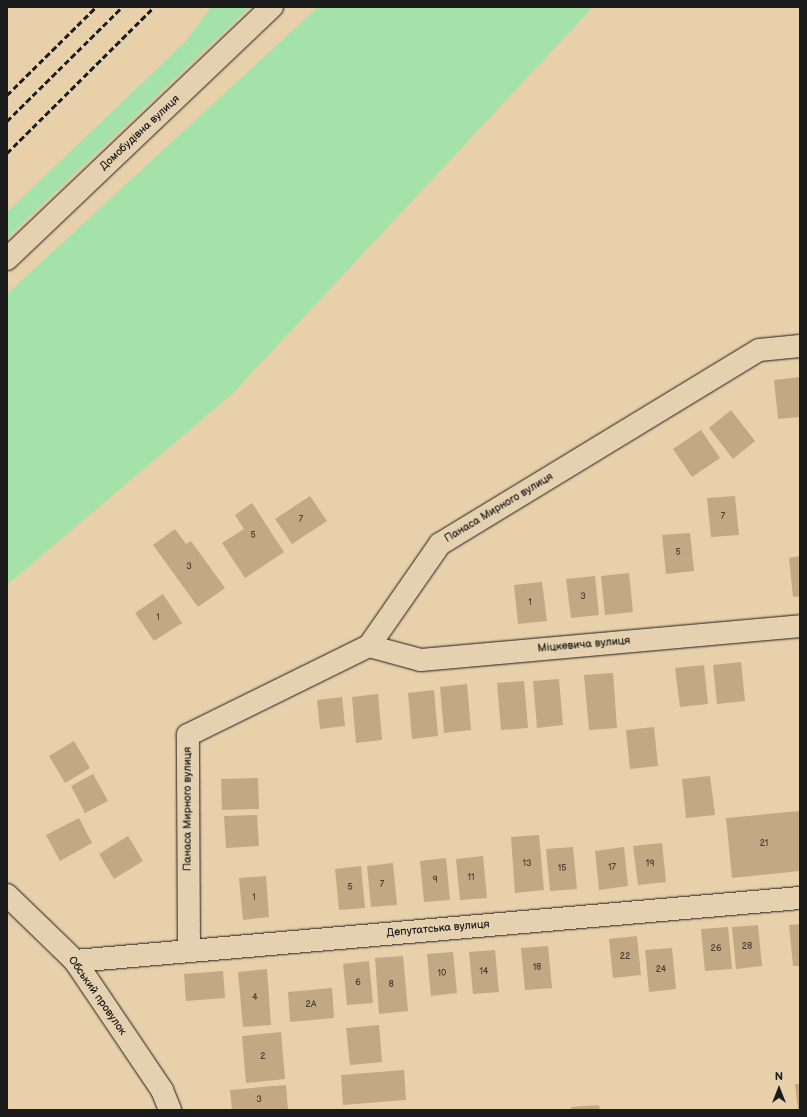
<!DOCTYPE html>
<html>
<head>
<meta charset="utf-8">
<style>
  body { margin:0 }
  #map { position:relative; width:807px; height:1117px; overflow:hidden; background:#e7d0aa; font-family:"Balsamiq Sans",sans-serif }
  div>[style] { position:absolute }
  .green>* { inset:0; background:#a5e2a9 }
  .building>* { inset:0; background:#c2a983 }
  .roads { filter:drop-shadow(0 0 1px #1c1c1c) drop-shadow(0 0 1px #1c1c1c) }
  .street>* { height:22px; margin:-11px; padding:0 11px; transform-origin:11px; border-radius:11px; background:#e5d1af }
  .secondary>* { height:22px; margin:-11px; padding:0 11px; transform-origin:11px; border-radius:11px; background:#e5d1af }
  .rail>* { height:3px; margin-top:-1.5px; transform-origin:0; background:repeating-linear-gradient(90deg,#1c1c1c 0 6px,transparent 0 9px) }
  span { translate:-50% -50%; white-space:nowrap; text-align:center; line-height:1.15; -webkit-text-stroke:4px #e5d1af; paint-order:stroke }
  .number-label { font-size:9px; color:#463f36 }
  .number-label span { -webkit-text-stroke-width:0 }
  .street-label { font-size:11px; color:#1c1c1c }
  .frame { position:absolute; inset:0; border:8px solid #1c1c1c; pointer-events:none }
  .north { position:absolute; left:759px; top:1069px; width:40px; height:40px; -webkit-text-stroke:3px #e5d1af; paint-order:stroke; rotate:0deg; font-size:11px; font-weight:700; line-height:16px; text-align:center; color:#1c1c1c }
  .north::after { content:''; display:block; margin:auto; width:14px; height:18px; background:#1c1c1c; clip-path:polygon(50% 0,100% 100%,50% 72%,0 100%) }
</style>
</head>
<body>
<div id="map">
  <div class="green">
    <i style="clip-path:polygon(211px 7px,250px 7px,7px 238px,7px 212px,185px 42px)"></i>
    <i style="clip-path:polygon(318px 7px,593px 7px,232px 394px,7px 585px,7px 294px)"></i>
  </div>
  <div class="building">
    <i style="clip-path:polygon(800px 377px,800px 417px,778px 419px,774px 380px)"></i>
    <i style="clip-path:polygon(731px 410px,755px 441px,733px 459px,709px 428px)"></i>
    <i style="clip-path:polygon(701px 430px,720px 458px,692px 477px,673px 449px)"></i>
    <i style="clip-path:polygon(310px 496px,327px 521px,292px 544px,275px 519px)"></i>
    <i style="clip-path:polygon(735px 496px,739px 535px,711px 537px,707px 498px)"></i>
    <i style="clip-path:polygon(252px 503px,284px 552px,245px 578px,222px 543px,244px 529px,235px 515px)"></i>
    <i style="clip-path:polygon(175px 529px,186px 544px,191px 541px,225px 588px,198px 607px,153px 545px)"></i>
    <i style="clip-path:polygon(690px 533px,694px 571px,666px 574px,662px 535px)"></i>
    <i style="clip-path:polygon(800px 556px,800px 596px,793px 597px,789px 558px)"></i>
    <i style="clip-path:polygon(629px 573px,633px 612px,605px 615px,601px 576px)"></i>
    <i style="clip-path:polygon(595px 576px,599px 615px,571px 618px,566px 579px)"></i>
    <i style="clip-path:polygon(542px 582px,547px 621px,518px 624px,514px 585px)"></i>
    <i style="clip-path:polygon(163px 594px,182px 623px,154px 641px,135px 613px)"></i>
    <i style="clip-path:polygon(741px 662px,745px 701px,717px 704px,713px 665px)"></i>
    <i style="clip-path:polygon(704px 665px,708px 704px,680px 707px,675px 668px)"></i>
    <i style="clip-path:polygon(613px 673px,617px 728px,589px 730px,584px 675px)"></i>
    <i style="clip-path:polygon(559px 679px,563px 725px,537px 728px,533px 681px)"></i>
    <i style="clip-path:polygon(524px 681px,528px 728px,501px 730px,497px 683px)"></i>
    <i style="clip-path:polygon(467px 684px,471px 730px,444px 733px,440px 687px)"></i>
    <i style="clip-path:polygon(434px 690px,438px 736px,412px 739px,408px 693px)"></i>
    <i style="clip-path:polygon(378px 694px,382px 740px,356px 743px,352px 697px)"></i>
    <i style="clip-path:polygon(342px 697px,345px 726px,320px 729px,317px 700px)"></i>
    <i style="clip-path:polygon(654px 727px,658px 766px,630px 769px,626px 730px)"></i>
    <i style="clip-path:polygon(74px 741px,90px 768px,65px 783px,49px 756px)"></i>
    <i style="clip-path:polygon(93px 774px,108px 801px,85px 813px,71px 786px)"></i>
    <i style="clip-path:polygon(710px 776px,715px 815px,686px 818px,682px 779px)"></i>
    <i style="clip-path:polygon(258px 778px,259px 809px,222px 810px,221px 779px)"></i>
    <i style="clip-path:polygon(800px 811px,800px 871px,732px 878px,726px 818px)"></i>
    <i style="clip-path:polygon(257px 815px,259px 846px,226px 848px,224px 816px)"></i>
    <i style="clip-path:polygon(79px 818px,92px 843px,60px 861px,46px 835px)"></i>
    <i style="clip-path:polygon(539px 835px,544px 890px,515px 893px,511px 837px)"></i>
    <i style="clip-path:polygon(128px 836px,143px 861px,114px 879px,99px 854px)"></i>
    <i style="clip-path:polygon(662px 843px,666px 882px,638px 885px,633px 846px)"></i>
    <i style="clip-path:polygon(573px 847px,577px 889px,550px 891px,546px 849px)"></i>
    <i style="clip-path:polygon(624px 847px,628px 886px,599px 890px,595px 851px)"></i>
    <i style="clip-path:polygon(483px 856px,487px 898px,460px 900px,456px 859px)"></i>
    <i style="clip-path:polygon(446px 858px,450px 900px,424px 902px,420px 861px)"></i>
    <i style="clip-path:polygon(393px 863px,397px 905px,371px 907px,367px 866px)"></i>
    <i style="clip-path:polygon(361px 866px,365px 908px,339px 910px,335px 869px)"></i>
    <i style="clip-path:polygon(266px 876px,269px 917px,243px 920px,239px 878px)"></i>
    <i style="clip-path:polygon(800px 924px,800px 966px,793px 966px,789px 925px)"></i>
    <i style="clip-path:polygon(758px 925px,762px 966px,736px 969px,732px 927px)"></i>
    <i style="clip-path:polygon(728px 927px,732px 969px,705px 971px,701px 929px)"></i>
    <i style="clip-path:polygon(637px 936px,641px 975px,613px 978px,609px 939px)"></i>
    <i style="clip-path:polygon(548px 946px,552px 988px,525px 990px,521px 948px)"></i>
    <i style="clip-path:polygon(672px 948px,676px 989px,649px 992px,645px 950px)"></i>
    <i style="clip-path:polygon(495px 950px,499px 992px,473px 994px,469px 952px)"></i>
    <i style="clip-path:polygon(453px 952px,457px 993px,431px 996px,427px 954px)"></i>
    <i style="clip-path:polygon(403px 956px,408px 1011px,379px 1014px,375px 958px)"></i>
    <i style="clip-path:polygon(369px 961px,373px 1003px,347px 1005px,343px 964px)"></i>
    <i style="clip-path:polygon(267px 969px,271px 1025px,243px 1027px,238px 972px)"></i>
    <i style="clip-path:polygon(223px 971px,225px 998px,186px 1001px,184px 974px)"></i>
    <i style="clip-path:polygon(332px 988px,334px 1018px,290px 1022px,288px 992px)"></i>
    <i style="clip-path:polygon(379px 1025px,382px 1062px,350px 1065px,346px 1028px)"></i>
    <i style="clip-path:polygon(281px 1032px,285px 1079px,246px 1083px,242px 1036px)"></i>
    <i style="clip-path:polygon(404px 1070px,406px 1100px,343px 1105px,341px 1075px)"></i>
    <i style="clip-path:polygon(795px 1084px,800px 1084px,800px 1110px,798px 1110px)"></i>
    <i style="clip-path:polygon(286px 1085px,288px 1110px,232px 1110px,230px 1090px)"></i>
    <i style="clip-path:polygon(599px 1105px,600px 1110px,571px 1110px,571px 1107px)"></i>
  </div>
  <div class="roads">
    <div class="street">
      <i style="left:369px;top:646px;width:54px;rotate:15.1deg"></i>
      <i style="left:421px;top:660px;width:381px;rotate:-5.1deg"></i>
      <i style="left:7px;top:895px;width:95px;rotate:44.1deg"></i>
      <i style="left:75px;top:961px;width:156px;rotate:56deg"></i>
      <i style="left:162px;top:1090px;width:22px;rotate:68deg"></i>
      <i style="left:189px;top:950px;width:215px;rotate:-90.3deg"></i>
      <i style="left:188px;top:735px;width:202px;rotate:-26.2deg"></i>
      <i style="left:369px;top:646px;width:124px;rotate:-55.2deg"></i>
      <i style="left:440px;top:544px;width:373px;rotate:-31.3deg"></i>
      <i style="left:759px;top:350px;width:41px;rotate:-5.6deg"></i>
      <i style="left:75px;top:961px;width:728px;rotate:-4.97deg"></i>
    </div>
    <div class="secondary">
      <i style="left:7px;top:259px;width:366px;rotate:-43.6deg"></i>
    </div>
  </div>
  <div class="rail">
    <i style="left:7px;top:95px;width:125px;rotate:-44.7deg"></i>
    <i style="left:7px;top:121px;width:162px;rotate:-44.7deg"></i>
    <i style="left:7px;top:153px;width:207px;rotate:-44.8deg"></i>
  </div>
  <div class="number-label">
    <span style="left:723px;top:517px">7</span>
    <span style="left:301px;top:520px">7</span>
    <span style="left:253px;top:536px">5</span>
    <span style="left:678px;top:553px">5</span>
    <span style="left:189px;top:567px">3</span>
    <span style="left:583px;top:597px">3</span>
    <span style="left:530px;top:603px">1</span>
    <span style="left:158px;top:618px">1</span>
    <span style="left:764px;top:844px">21</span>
    <span style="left:527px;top:864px">13</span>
    <span style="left:650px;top:864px">19</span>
    <span style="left:612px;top:868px">17</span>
    <span style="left:562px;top:869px">15</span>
    <span style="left:471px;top:878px">11</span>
    <span style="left:435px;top:880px">9</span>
    <span style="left:382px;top:885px">7</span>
    <span style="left:350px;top:888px">5</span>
    <span style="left:254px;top:898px">1</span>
    <span style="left:747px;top:947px">28</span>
    <span style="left:716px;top:949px">26</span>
    <span style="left:625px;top:957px">22</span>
    <span style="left:537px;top:968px">18</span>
    <span style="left:661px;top:970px">24</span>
    <span style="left:484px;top:972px">14</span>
    <span style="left:442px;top:974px">10</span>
    <span style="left:358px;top:983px">6</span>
    <span style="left:391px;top:985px">8</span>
    <span style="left:255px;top:998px">4</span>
    <span style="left:311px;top:1005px">2А</span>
    <span style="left:263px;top:1057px">2</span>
    <span style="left:259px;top:1100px">3</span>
  </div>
  <div class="street-label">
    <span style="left:140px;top:133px;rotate:-43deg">Домобудівна вулиця</span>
    <span style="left:499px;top:508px;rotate:-31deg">Панаса Мирного вулиця</span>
    <span style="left:584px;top:645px;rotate:-5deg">Міцкевича вулиця</span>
    <span style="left:188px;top:809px;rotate:-90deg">Панаса Мирного вулиця</span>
    <span style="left:438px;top:929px;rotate:-5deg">Депутатська вулиця</span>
    <span style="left:97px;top:996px;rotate:55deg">Обський провулок</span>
  </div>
  <div class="frame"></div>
  <div class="north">N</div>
</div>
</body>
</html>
